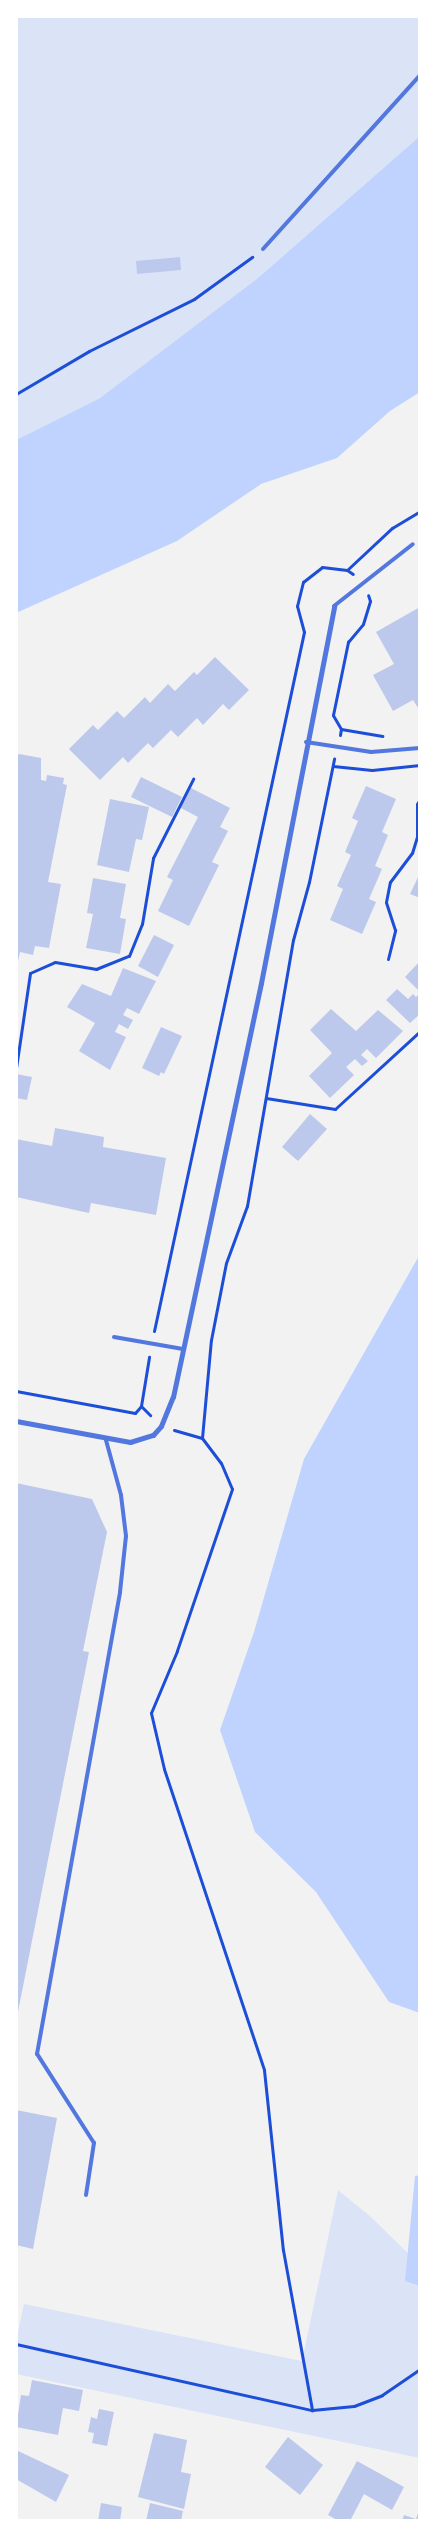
<!DOCTYPE html>
<html>
<head>
<meta charset="utf-8">
<style>
  body { margin:0 }
  #map { position:relative; width:436px; height:2537px; overflow:hidden; background:#f2f2f2; font-family:Quicksand,sans-serif }
  div>[style] { position:absolute }
  .green>* { inset:0; background:#dbe4f7 }
  .water>* { inset:0; background:#bfd3fe }
  .building>* { inset:0; background:#bdc9ec }
  .path>* { height:3px; margin:-1.5px; padding:0 1.5px; transform-origin:1.5px; border-radius:1.5px; background:#1d4ed8 }
  .service>* { height:4px; margin:-2px; padding:0 2px; transform-origin:2px; border-radius:2px; background:#5277de }
  .minor>* { height:5px; margin:-2.5px; padding:0 2.5px; transform-origin:2.5px; border-radius:2.5px; background:#5277de }
  span { translate:-50% -50%; white-space:nowrap; text-align:center; line-height:1.15; -webkit-text-stroke:4.5px #fff; paint-order:stroke }
  .frame { position:absolute; inset:0; border:18px solid #fff; pointer-events:none }
</style>
</head>
<body>
<div id="map">
  <div class="green">
    <i style="clip-path:polygon(16px 16px,420px 16px,420px 136px,258px 278px,100px 398px,16px 440px)"></i>
    <i style="clip-path:polygon(338px 2190px,371px 2217px,420px 2265px,420px 2458px,16px 2374px,16px 2341px,24px 2304px,302px 2361px)"></i>
  </div>
  <div class="water">
    <i style="clip-path:polygon(420px 136px,420px 392px,390px 411px,337px 458px,261px 484px,177px 541px,16px 613px,16px 440px,100px 398px,258px 278px)"></i>
    <i style="clip-path:polygon(420px 1254px,420px 2013px,389px 2002px,316px 1892px,255px 1832px,220px 1730px,254px 1632px,304px 1459px)"></i>
    <i style="clip-path:polygon(420px 2175px,420px 2286px,405px 2281px,415px 2176px)"></i>
  </div>
  <div class="building">
    <i style="clip-path:polygon(180px 257px,181px 270px,137px 274px,136px 261px)"></i>
    <i style="clip-path:polygon(420px 607px,420px 711px,413px 700px,393px 711px,373px 675px,394px 664px,376px 632px)"></i>
    <i style="clip-path:polygon(215px 657px,249px 690px,229px 710px,223px 704px,203px 725px,197px 718px,178px 737px,171px 730px,153px 748px,148px 743px,128px 763px,123px 757px,100px 780px,69px 749px,93px 725px,98px 730px,117px 711px,124px 718px,145px 697px,150px 703px,168px 684px,175px 691px,194px 672px,197px 675px)"></i>
    <i style="clip-path:polygon(19px 754px,41px 758px,41px 780px,46px 781px,47px 775px,64px 778px,63px 784px,67px 785px,48px 882px,61px 884px,49px 948px,35px 946px,33px 955px,20px 952px,17px 966px,16px 756px)"></i>
    <i style="clip-path:polygon(141px 777px,182px 797px,172px 817px,131px 797px)"></i>
    <i style="clip-path:polygon(366px 786px,396px 799px,382px 832px,388px 835px,375px 866px,382px 869px,369px 899px,376px 902px,362px 934px,330px 920px,343px 889px,337px 886px,351px 855px,345px 852px,358px 821px,352px 818px)"></i>
    <i style="clip-path:polygon(189px 787px,230px 808px,220px 827px,228px 831px,212px 862px,219px 865px,189px 926px,158px 911px,173px 880px,167px 877px,198px 817px,179px 807px)"></i>
    <i style="clip-path:polygon(110px 799px,149px 807px,142px 840px,136px 839px,129px 872px,97px 865px)"></i>
    <i style="clip-path:polygon(420px 873px,420px 898px,410px 894px)"></i>
    <i style="clip-path:polygon(93px 878px,126px 884px,120px 918px,126px 919px,120px 954px,86px 948px,93px 914px,87px 913px)"></i>
    <i style="clip-path:polygon(154px 935px,174px 945px,158px 977px,138px 966px)"></i>
    <i style="clip-path:polygon(420px 961px,420px 992px,405px 977px)"></i>
    <i style="clip-path:polygon(123px 968px,156px 981px,139px 1014px,127px 1008px,123px 1015px,133px 1020px,128px 1029px,119px 1024px,115px 1032px,126px 1037px,110px 1070px,79px 1051px,95px 1023px,67px 1007px,82px 984px,111px 996px)"></i>
    <i style="clip-path:polygon(397px 989px,408px 999px,413px 994px,416px 997px,420px 993px,420px 1014px,410px 1023px,386px 1000px)"></i>
    <i style="clip-path:polygon(331px 1009px,356px 1031px,378px 1010px,403px 1031px,376px 1058px,367px 1049px,361px 1055px,368px 1061px,362px 1066px,355px 1059px,346px 1067px,354px 1075px,330px 1098px,309px 1076px,332px 1053px,310px 1030px)"></i>
    <i style="clip-path:polygon(161px 1027px,182px 1036px,164px 1074px,161px 1072px,159px 1076px,142px 1068px)"></i>
    <i style="clip-path:polygon(16px 1074px,32px 1077px,27px 1100px,16px 1098px)"></i>
    <i style="clip-path:polygon(310px 1114px,327px 1129px,298px 1161px,282px 1147px)"></i>
    <i style="clip-path:polygon(55px 1128px,104px 1137px,103px 1147px,166px 1158px,156px 1215px,91px 1203px,89px 1213px,16px 1197px,16px 1139px,52px 1146px)"></i>
    <i style="clip-path:polygon(16px 1483px,92px 1499px,107px 1532px,83px 1651px,89px 1652px,17px 2017px)"></i>
    <i style="clip-path:polygon(16px 2110px,57px 2118px,33px 2249px,16px 2245px)"></i>
    <i style="clip-path:polygon(32px 2380px,83px 2390px,79px 2411px,63px 2408px,58px 2435px,16px 2427px,21px 2395px,29px 2396px)"></i>
    <i style="clip-path:polygon(99px 2409px,114px 2412px,107px 2446px,92px 2443px,94px 2433px,88px 2432px,91px 2417px,97px 2419px)"></i>
    <i style="clip-path:polygon(154px 2433px,187px 2440px,181px 2472px,191px 2474px,184px 2509px,138px 2497px)"></i>
    <i style="clip-path:polygon(288px 2437px,323px 2465px,300px 2495px,265px 2467px)"></i>
    <i style="clip-path:polygon(16px 2450px,69px 2475px,56px 2502px,16px 2479px)"></i>
    <i style="clip-path:polygon(357px 2461px,404px 2487px,392px 2510px,364px 2494px,350px 2521px,339px 2521px,328px 2515px)"></i>
    <i style="clip-path:polygon(101px 2503px,122px 2507px,120px 2521px,98px 2521px)"></i>
    <i style="clip-path:polygon(150px 2503px,183px 2511px,181px 2521px,146px 2521px)"></i>
    <i style="clip-path:polygon(420px 2507px,420px 2521px,402px 2521px,404px 2515px,416px 2519px)"></i>
  </div>
  <div class="path">
    <i style="left:16px;top:394px;width:85px;rotate:-30.5deg"></i>
    <i style="left:89px;top:351px;width:117px;rotate:-26.3deg"></i>
    <i style="left:194px;top:299px;width:72px;rotate:-35.9deg"></i>
    <i style="left:347px;top:570px;width:62px;rotate:-43deg"></i>
    <i style="left:392px;top:528px;width:33px;rotate:-31deg"></i>
    <i style="left:341px;top:729px;width:42px;rotate:9.7deg"></i>
    <i style="left:340px;top:735px;width:6px;rotate:-81deg"></i>
    <i style="left:341px;top:729px;width:16px;rotate:-120deg"></i>
    <i style="left:333px;top:715px;width:75px;rotate:-78.4deg"></i>
    <i style="left:348px;top:642px;width:23px;rotate:-50deg"></i>
    <i style="left:363px;top:624px;width:24px;rotate:-73deg"></i>
    <i style="left:370px;top:601px;width:6px;rotate:-108deg"></i>
    <i style="left:333px;top:766px;width:39px;rotate:6deg"></i>
    <i style="left:372px;top:770px;width:48px;rotate:-5.9deg"></i>
    <i style="left:388px;top:959px;width:30px;rotate:-76deg"></i>
    <i style="left:395px;top:930px;width:29px;rotate:-108deg"></i>
    <i style="left:386px;top:902px;width:20px;rotate:-79deg"></i>
    <i style="left:390px;top:882px;width:36px;rotate:-53deg"></i>
    <i style="left:412px;top:853px;width:17px;rotate:-73deg"></i>
    <i style="left:417px;top:837px;width:33px;rotate:-90deg"></i>
    <i style="left:417px;top:804px;width:6px;rotate:-59deg"></i>
    <i style="left:16px;top:1068px;width:96px;rotate:-81.6deg"></i>
    <i style="left:30px;top:973px;width:27px;rotate:-24deg"></i>
    <i style="left:55px;top:962px;width:42px;rotate:9.7deg"></i>
    <i style="left:96px;top:969px;width:35px;rotate:-22deg"></i>
    <i style="left:129px;top:956px;width:35px;rotate:-68deg"></i>
    <i style="left:142px;top:924px;width:67px;rotate:-80.5deg"></i>
    <i style="left:153px;top:858px;width:89px;rotate:-63.1deg"></i>
    <i style="left:266px;top:1098px;width:70px;rotate:9.1deg"></i>
    <i style="left:335px;top:1109px;width:115px;rotate:-42.5deg"></i>
    <i style="left:154px;top:1331px;width:715px;rotate:-77.89deg"></i>
    <i style="left:304px;top:632px;width:27px;rotate:-105deg"></i>
    <i style="left:297px;top:606px;width:25px;rotate:-76deg"></i>
    <i style="left:303px;top:582px;width:24px;rotate:-38deg"></i>
    <i style="left:322px;top:567px;width:25px;rotate:7deg"></i>
    <i style="left:347px;top:570px;width:7px;rotate:34deg"></i>
    <i style="left:16px;top:1391px;width:121px;rotate:10.5deg"></i>
    <i style="left:135px;top:1413px;width:9px;rotate:-49deg"></i>
    <i style="left:141px;top:1406px;width:50px;rotate:-80.7deg"></i>
    <i style="left:141px;top:1406px;width:13px;rotate:45deg"></i>
    <i style="left:174px;top:1430px;width:29px;rotate:16deg"></i>
    <i style="left:202px;top:1438px;width:31px;rotate:53deg"></i>
    <i style="left:221px;top:1463px;width:28px;rotate:67deg"></i>
    <i style="left:232px;top:1489px;width:171px;rotate:108.8deg"></i>
    <i style="left:177px;top:1651px;width:67px;rotate:112.8deg"></i>
    <i style="left:151px;top:1713px;width:57px;rotate:76.9deg"></i>
    <i style="left:164px;top:1769px;width:317px;rotate:71.6deg"></i>
    <i style="left:264px;top:2070px;width:181px;rotate:84deg"></i>
    <i style="left:283px;top:2250px;width:163px;rotate:79.7deg"></i>
    <i style="left:312px;top:2410px;width:42px;rotate:-5.4deg"></i>
    <i style="left:354px;top:2406px;width:30px;rotate:-21deg"></i>
    <i style="left:382px;top:2395px;width:46px;rotate:-34.4deg"></i>
    <i style="left:202px;top:1438px;width:98px;rotate:-84.8deg"></i>
    <i style="left:211px;top:1340px;width:78px;rotate:-79deg"></i>
    <i style="left:226px;top:1263px;width:61px;rotate:-69.8deg"></i>
    <i style="left:247px;top:1206px;width:270px;rotate:-80.2deg"></i>
    <i style="left:293px;top:940px;width:60px;rotate:-74.6deg"></i>
    <i style="left:309px;top:882px;width:126px;rotate:-78.5deg"></i>
    <i style="left:16px;top:2344px;width:303px;rotate:12.6deg"></i>
  </div>
  <div class="service">
    <i style="left:263px;top:249px;width:234px;rotate:-47.9deg"></i>
    <i style="left:334px;top:606px;width:100px;rotate:-38.1deg"></i>
    <i style="left:306px;top:742px;width:66px;rotate:8.7deg"></i>
    <i style="left:371px;top:752px;width:49px;rotate:-4.7deg"></i>
    <i style="left:114px;top:1337px;width:70px;rotate:9.9deg"></i>
    <i style="left:86px;top:2195px;width:53px;rotate:-81.3deg"></i>
    <i style="left:94px;top:2143px;width:106px;rotate:-122.6deg"></i>
    <i style="left:37px;top:2054px;width:469px;rotate:-79.8deg"></i>
    <i style="left:120px;top:1592px;width:56px;rotate:-83.9deg"></i>
    <i style="left:126px;top:1536px;width:41px;rotate:-97deg"></i>
    <i style="left:121px;top:1495px;width:57px;rotate:-105.3deg"></i>
  </div>
  <div class="minor">
    <i style="left:16px;top:1421px;width:116px;rotate:10.4deg"></i>
    <i style="left:130px;top:1442px;width:24px;rotate:-17deg"></i>
    <i style="left:153px;top:1435px;width:12px;rotate:-48deg"></i>
    <i style="left:161px;top:1426px;width:31px;rotate:-68deg"></i>
    <i style="left:173px;top:1397px;width:423px;rotate:-78deg"></i>
    <i style="left:261px;top:983px;width:384px;rotate:-79deg"></i>
  </div>
  <div class="frame"></div>
</div>
</body>
</html>
